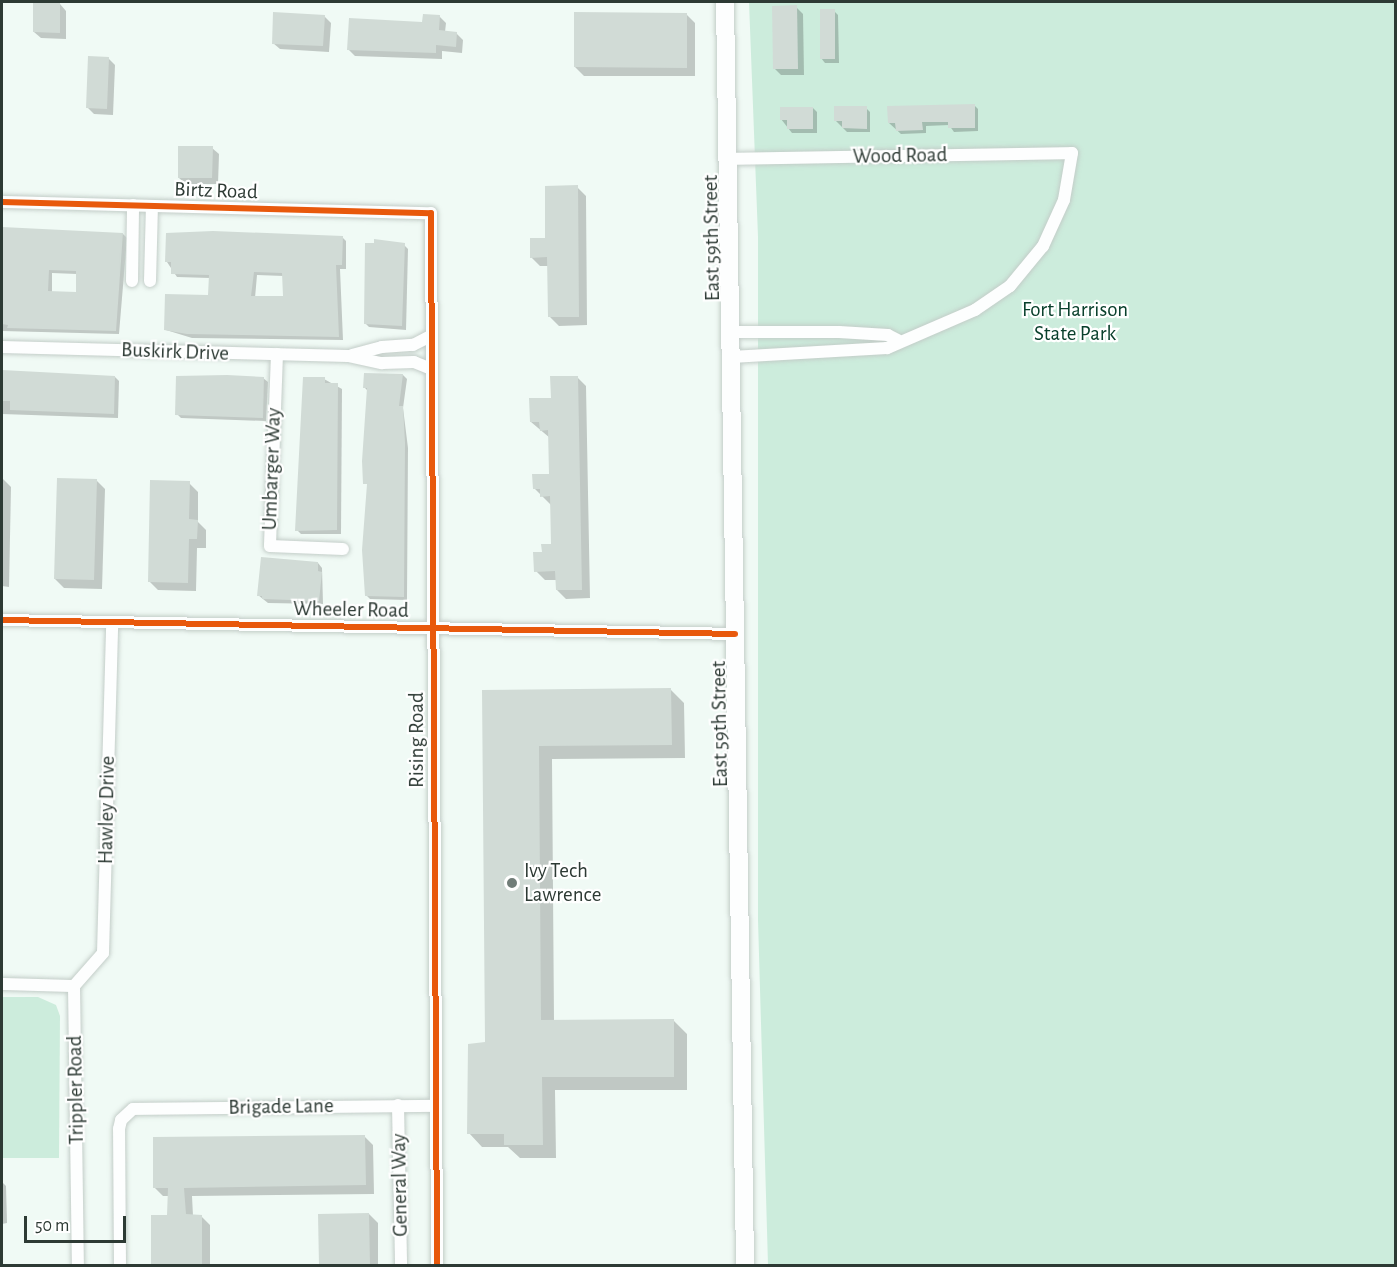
<!DOCTYPE html>
<html>
<head>
<meta charset="utf-8">
<style>
  body { margin:0 }
  #map { position:relative; width:1397px; height:1267px; overflow:hidden; background:#f0faf5; font-family:"Alegreya Sans",sans-serif }
  div>[style] { position:absolute }
  .green>* { inset:0; background:#ccecdc }
  .shadow>* { inset:0; background:#0003 }
  .building>* { inset:0; background:#d1dbd6 }
  .roads { filter:drop-shadow(0 0 2px #c3cdc8) drop-shadow(0 0 2px #c3cdc8) }
  .street>* { height:12px; margin:-6px; padding:0 6px; transform-origin:6px; border-radius:6px; background:#fdfefe }
  .secondary>* { height:18px; margin:-9px; padding:0 9px; transform-origin:9px; border-radius:9px; background:#fdfefe }
  .cycleway>* { height:6px; margin:-3px; padding:0 3px; transform-origin:3px; border-radius:3px; background:#e8590c }
  .dots>* { width:16px; height:16px; translate:-50% -50%; box-sizing:border-box; border:3px solid #fff; border-radius:50% }
  span { translate:-50% -50%; white-space:nowrap; text-align:center; line-height:1.15; -webkit-text-stroke:4.5px #fff; paint-order:stroke }
  .street-label { font-size:21px; color:#2d3a34 }
  .park-label { font-size:21px; color:#09402c }
  .poi-label { font-size:21px; color:#2d3a34 }
  .left { translate:0 -50%; text-align:left }
  .frame { position:absolute; inset:0; border:3px solid #2d3a34; pointer-events:none }
  .scale { position:absolute; left:24px; top:1216px; width:102px; height:27px; box-sizing:border-box; border:3px solid #2d3a34; border-top:0; padding-left:8px; font-size:18px; line-height:21px; white-space:nowrap; color:#2d3a34; -webkit-text-stroke:4px #fff; paint-order:stroke }
</style>
</head>
<body>
<div id="map">
  <div class="green">
    <i style="clip-path:polygon(749px 2px,1395px 2px,1395px 1265px,768px 1265px,758px 920px,758px 237px)"></i>
    <i style="clip-path:polygon(2px 997px,38px 997px,56px 1005px,60px 1016px,59px 1158px,2px 1158px)"></i>
  </div>
  <div class="shadow">
    <i style="clip-path:polygon(60px 4px,66px 11px,66px 39px,41px 38px,34px 32px)"></i>
    <i style="clip-path:polygon(796px 7px,803px 14px,804px 75px,781px 75px,775px 69px)"></i>
    <i style="clip-path:polygon(834px 11px,838px 15px,839px 63px,825px 63px,821px 58px)"></i>
    <i style="clip-path:polygon(686px 14px,695px 23px,695px 76px,584px 76px,575px 67px)"></i>
    <i style="clip-path:polygon(324px 16px,331px 23px,329px 52px,280px 49px,273px 43px)"></i>
    <i style="clip-path:polygon(439px 16px,446px 23px,445px 32px,456px 33px,463px 40px,462px 53px,442px 51px,442px 59px,355px 56px,348px 49px)"></i>
    <i style="clip-path:polygon(108px 58px,115px 65px,113px 115px,94px 114px,88px 108px)"></i>
    <i style="clip-path:polygon(974px 105px,978px 109px,978px 131px,954px 132px,949px 125px,926px 126px,926px 133px,901px 134px,889px 123px)"></i>
    <i style="clip-path:polygon(813px 108px,817px 112px,817px 133px,792px 133px,781px 119px)"></i>
    <i style="clip-path:polygon(866px 108px,870px 112px,870px 132px,847px 132px,835px 120px)"></i>
    <i style="clip-path:polygon(212px 148px,219px 154px,218px 184px,186px 184px,179px 178px)"></i>
    <i style="clip-path:polygon(577px 187px,586px 196px,587px 325px,559px 326px,550px 317px,549px 266px,540px 266px,531px 257px,547px 239px)"></i>
    <i style="clip-path:polygon(evenodd,2px 231px,123px 234px,127px 238px,119px 334px,2px 331px,2px 231px,52px 273px,77px 274px,77px 293px,52px 293px,52px 273px)"></i>
    <i style="clip-path:polygon(evenodd,342px 237px,346px 241px,346px 269px,340px 269px,343px 340px,192px 338px,166px 330px,210px 297px,210px 278px,177px 277px,167px 262px,342px 237px,257px 275px,284px 276px,284px 298px,255px 298px,257px 275px)"></i>
    <i style="clip-path:polygon(404px 245px,408px 249px,406px 330px,369px 327px,365px 323px)"></i>
    <i style="clip-path:polygon(2px 372px,115px 377px,119px 381px,118px 418px,2px 414px)"></i>
    <i style="clip-path:polygon(403px 375px,407px 379px,403px 408px,408px 448px,407px 600px,370px 599px,366px 595px,368px 391px,365px 388px)"></i>
    <i style="clip-path:polygon(577px 377px,586px 386px,590px 598px,566px 599px,557px 590px,557px 580px,545px 580px,536px 571px,543px 553px,553px 545px,551px 505px,534px 488px,551px 476px,550px 438px,531px 422px)"></i>
    <i style="clip-path:polygon(263px 378px,268px 382px,266px 421px,181px 418px,177px 414px)"></i>
    <i style="clip-path:polygon(324px 379px,342px 389px,341px 534px,301px 534px,297px 530px)"></i>
    <i style="clip-path:polygon(2px 478px,11px 487px,9px 587px,2px 586px)"></i>
    <i style="clip-path:polygon(96px 480px,105px 489px,102px 589px,64px 588px,55px 579px)"></i>
    <i style="clip-path:polygon(189px 483px,198px 492px,198px 522px,206px 530px,206px 548px,197px 548px,196px 591px,158px 590px,149px 581px)"></i>
    <i style="clip-path:polygon(318px 563px,322px 568px,323px 604px,268px 603px,258px 595px)"></i>
    <i style="clip-path:polygon(671px 690px,684px 703px,685px 758px,552px 759px,554px 1021px,674px 1021px,687px 1034px,687px 1090px,555px 1090px,556px 1158px,520px 1158px,508px 1147px,482px 1147px,469px 1133px,487px 1044px,484px 691px)"></i>
    <i style="clip-path:polygon(364px 1136px,373px 1145px,374px 1194px,192px 1196px,193px 1216px,201px 1216px,210px 1225px,210px 1266px,153px 1266px,169px 1216px,169px 1196px,163px 1196px,154px 1187px)"></i>
    <i style="clip-path:polygon(2px 1182px,6px 1186px,7px 1223px,2px 1224px)"></i>
    <i style="clip-path:polygon(369px 1214px,378px 1223px,378px 1266px,320px 1266px)"></i>
  </div>
  <div class="building">
    <i style="clip-path:polygon(33px 2px,60px 3px,60px 33px,33px 32px)"></i>
    <i style="clip-path:polygon(797px 5px,798px 69px,773px 69px,772px 6px)"></i>
    <i style="clip-path:polygon(820px 9px,835px 9px,835px 59px,820px 59px)"></i>
    <i style="clip-path:polygon(273px 12px,325px 15px,323px 46px,272px 44px)"></i>
    <i style="clip-path:polygon(574px 12px,687px 13px,687px 68px,574px 67px)"></i>
    <i style="clip-path:polygon(423px 14px,440px 15px,439px 30px,457px 32px,456px 47px,436px 45px,436px 53px,347px 50px,349px 18px,422px 22px)"></i>
    <i style="clip-path:polygon(88px 56px,109px 57px,107px 109px,86px 108px)"></i>
    <i style="clip-path:polygon(975px 104px,975px 128px,948px 128px,948px 122px,922px 122px,923px 130px,896px 131px,895px 123px,888px 123px,887px 106px)"></i>
    <i style="clip-path:polygon(834px 106px,867px 106px,867px 129px,842px 128px,842px 121px,834px 121px)"></i>
    <i style="clip-path:polygon(780px 107px,813px 107px,813px 129px,787px 129px,787px 120px,780px 120px)"></i>
    <i style="clip-path:polygon(178px 146px,213px 146px,212px 178px,178px 178px)"></i>
    <i style="clip-path:polygon(578px 185px,579px 317px,548px 317px,547px 257px,530px 258px,530px 238px,545px 238px,545px 186px)"></i>
    <i style="clip-path:polygon(evenodd,2px 227px,123px 233px,116px 331px,7px 328px,8px 325px,2px 324px,2px 227px,49px 270px,76px 271px,76px 292px,48px 291px,49px 270px)"></i>
    <i style="clip-path:polygon(evenodd,213px 231px,343px 236px,342px 265px,336px 265px,339px 337px,187px 334px,164px 330px,165px 294px,208px 295px,209px 275px,171px 274px,171px 262px,165px 262px,166px 233px,213px 231px,254px 272px,282px 273px,283px 296px,251px 296px,254px 272px)"></i>
    <i style="clip-path:polygon(374px 239px,405px 243px,402px 326px,364px 324px,365px 243px,374px 243px)"></i>
    <i style="clip-path:polygon(2px 370px,115px 376px,114px 414px,10px 410px,10px 401px,2px 401px)"></i>
    <i style="clip-path:polygon(364px 373px,403px 374px,399px 406px,403px 406px,405px 443px,404px 597px,365px 596px,362px 550px,367px 484px,363px 484px,362px 461px,367px 388px,363px 388px)"></i>
    <i style="clip-path:polygon(227px 375px,264px 377px,263px 418px,175px 415px,176px 376px)"></i>
    <i style="clip-path:polygon(550px 376px,578px 376px,582px 590px,556px 590px,555px 571px,534px 572px,533px 552px,542px 552px,541px 544px,551px 544px,550px 496px,540px 497px,540px 489px,533px 489px,532px 474px,549px 474px,548px 430px,540px 431px,539px 422px,530px 422px,529px 398px,551px 398px)"></i>
    <i style="clip-path:polygon(303px 377px,325px 377px,325px 383px,338px 383px,337px 530px,295px 531px)"></i>
    <i style="clip-path:polygon(57px 478px,97px 479px,94px 580px,54px 579px)"></i>
    <i style="clip-path:polygon(150px 480px,190px 481px,189px 519px,198px 520px,197px 539px,189px 539px,188px 583px,148px 582px)"></i>
    <i style="clip-path:polygon(261px 557px,318px 562px,318px 571px,322px 572px,319px 601px,262px 599px,262px 596px,257px 596px)"></i>
    <i style="clip-path:polygon(671px 688px,672px 745px,539px 746px,541px 1020px,674px 1019px,674px 1077px,542px 1077px,543px 1145px,504px 1145px,504px 1134px,467px 1134px,468px 1044px,485px 1042px,482px 690px)"></i>
    <i style="clip-path:polygon(365px 1135px,366px 1185px,184px 1188px,186px 1214px,202px 1215px,202px 1266px,151px 1266px,151px 1215px,167px 1215px,168px 1188px,153px 1188px,153px 1137px)"></i>
    <i style="clip-path:polygon(369px 1213px,370px 1266px,319px 1266px,318px 1214px)"></i>
  </div>
  <div class="roads">
    <div class="street">
      <i style="left:728px;top:159px;width:344px;rotate:-1deg"></i>
      <i style="left:1072px;top:153px;width:48px;rotate:99.7deg"></i>
      <i style="left:1064px;top:200px;width:51px;rotate:114.5deg"></i>
      <i style="left:1043px;top:246px;width:52px;rotate:129.5deg"></i>
      <i style="left:1010px;top:286px;width:42px;rotate:145.6deg"></i>
      <i style="left:975px;top:310px;width:96px;rotate:156.6deg"></i>
      <i style="left:887px;top:348px;width:156px;rotate:176.7deg"></i>
      <i style="left:2px;top:202px;width:429px;rotate:1.5deg"></i>
      <i style="left:431px;top:213px;width:1053px;rotate:89.67deg"></i>
      <i style="left:132px;top:281px;width:76px;rotate:-89.2deg"></i>
      <i style="left:150px;top:281px;width:75px;rotate:-88.5deg"></i>
      <i style="left:730px;top:332px;width:109px"></i>
      <i style="left:839px;top:332px;width:49px;rotate:3.5deg"></i>
      <i style="left:888px;top:335px;width:11px;rotate:27deg"></i>
      <i style="left:2px;top:347px;width:346px;rotate:1.5deg"></i>
      <i style="left:348px;top:356px;width:35px;rotate:12deg"></i>
      <i style="left:382px;top:363px;width:32px;rotate:-2deg"></i>
      <i style="left:414px;top:362px;width:18px;rotate:22deg"></i>
      <i style="left:277px;top:354px;width:192px;rotate:92.1deg"></i>
      <i style="left:270px;top:546px;width:73px;rotate:2.4deg"></i>
      <i style="left:352px;top:355px;width:31px;rotate:-15deg"></i>
      <i style="left:382px;top:347px;width:31px;rotate:-4deg"></i>
      <i style="left:413px;top:345px;width:20px;rotate:-27deg"></i>
      <i style="left:2px;top:620px;width:733px;rotate:1.09deg"></i>
      <i style="left:2px;top:984px;width:72px;rotate:1.6deg"></i>
      <i style="left:74px;top:986px;width:280px;rotate:89.2deg"></i>
      <i style="left:74px;top:986px;width:44px;rotate:-48.7deg"></i>
      <i style="left:103px;top:953px;width:331px;rotate:-88.4deg"></i>
      <i style="left:398px;top:1105px;width:161px;rotate:88.9deg"></i>
      <i style="left:120px;top:1266px;width:137px;rotate:-90.4deg"></i>
      <i style="left:119px;top:1129px;width:9px;rotate:-77deg"></i>
      <i style="left:121px;top:1120px;width:16px;rotate:-43deg"></i>
      <i style="left:133px;top:1109px;width:303px;rotate:-0.6deg"></i>
    </div>
    <div class="secondary">
      <i style="left:725px;top:2px;width:1264px;rotate:89.09deg"></i>
    </div>
  </div>
  <div class="cycleway">
    <i style="left:2px;top:202px;width:429px;rotate:1.5deg"></i>
    <i style="left:431px;top:213px;width:1053px;rotate:89.67deg"></i>
    <i style="left:2px;top:620px;width:733px;rotate:1.09deg"></i>
  </div>
  <div class="dots">
    <i style="left:512px;top:883px;background:#717d78"></i>
  </div>
  <div class="street-label">
    <span style="left:900px;top:156px;rotate:-1deg">Wood Road</span>
    <span style="left:216px;top:191px;rotate:2deg">Birtz Road</span>
    <span style="left:712px;top:238px;rotate:-91deg">East 59th Street</span>
    <span style="left:175px;top:352px;rotate:2deg">Buskirk Drive</span>
    <span style="left:272px;top:469px;rotate:-88deg">Umbarger Way</span>
    <span style="left:351px;top:610px;rotate:1deg">Wheeler Road</span>
    <span style="left:720px;top:724px;rotate:-91deg">East 59th Street</span>
    <span style="left:417px;top:740px;rotate:-90deg">Rising Road</span>
    <span style="left:107px;top:810px;rotate:-89deg">Hawley Drive</span>
    <span style="left:76px;top:1090px;rotate:-91deg">Trippler Road</span>
    <span style="left:281px;top:1107px;rotate:-1deg">Brigade Lane</span>
    <span style="left:400px;top:1185px;rotate:-91deg">General Way</span>
  </div>
  <div class="park-label">
    <span style="left:1075px;top:322px">Fort Harrison<br>State Park</span>
  </div>
  <div class="poi-label">
    <span class="left" style="left:524px;top:883px">Ivy Tech<br>Lawrence</span>
  </div>
  <div class="frame"></div>
  <div class="scale">50 m</div>
</div>
</body>
</html>
